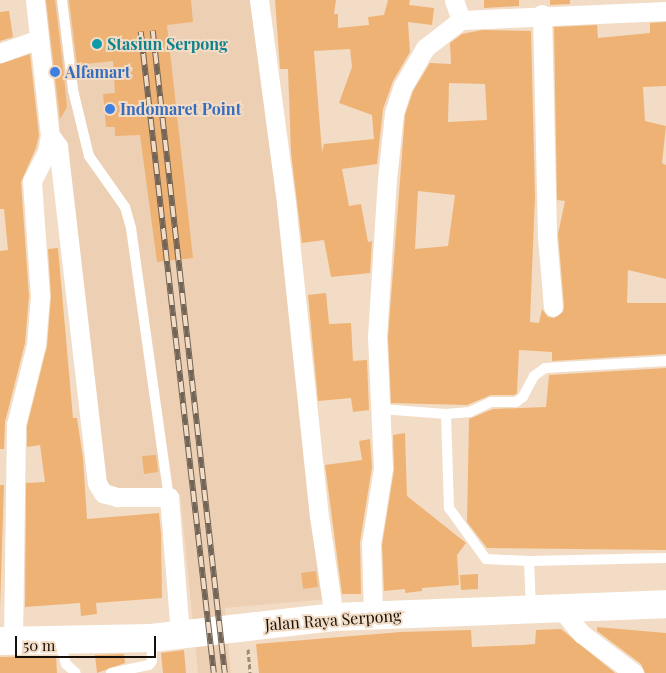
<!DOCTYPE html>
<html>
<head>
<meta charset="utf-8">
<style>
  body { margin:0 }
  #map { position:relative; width:666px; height:673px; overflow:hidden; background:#f3dcc5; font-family:"Playfair Display",serif }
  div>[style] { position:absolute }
  .built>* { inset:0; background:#edd0b3 }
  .building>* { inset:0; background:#eeb374 }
  .path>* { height:3px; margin-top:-1.5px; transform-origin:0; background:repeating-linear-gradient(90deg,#9c8b7a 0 5px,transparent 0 7.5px) }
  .service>* { height:10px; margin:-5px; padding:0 5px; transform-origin:5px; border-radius:5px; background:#fff }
  .minor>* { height:19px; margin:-9.5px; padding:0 9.5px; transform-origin:9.5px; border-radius:9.5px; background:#fff }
  .secondary>* { height:28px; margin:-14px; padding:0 14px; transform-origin:14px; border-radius:14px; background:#fff }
  .rail>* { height:5.5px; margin-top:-2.75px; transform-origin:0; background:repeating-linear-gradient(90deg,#f3dcc5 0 11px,#726456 0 22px); box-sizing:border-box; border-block:1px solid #726456 }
  .dots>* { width:14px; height:14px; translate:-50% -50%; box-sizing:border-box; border:2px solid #f3dcc5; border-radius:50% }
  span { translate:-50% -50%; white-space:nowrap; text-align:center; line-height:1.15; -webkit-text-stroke:4px #f3dcc5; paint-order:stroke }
  .culture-label { font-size:16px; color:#0d838f; font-weight:700 }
  .left { translate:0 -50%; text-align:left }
  .shop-label { font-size:16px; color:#366cbe; font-weight:700 }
  .street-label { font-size:16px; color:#171008 }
  .scale { position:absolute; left:15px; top:636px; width:141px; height:22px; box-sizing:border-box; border:2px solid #171008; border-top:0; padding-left:6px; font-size:15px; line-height:18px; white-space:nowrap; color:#171008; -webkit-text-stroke:4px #f3dcc5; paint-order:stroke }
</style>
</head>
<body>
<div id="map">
  <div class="built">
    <i style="clip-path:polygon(38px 0,260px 0,329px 599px,225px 608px,231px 673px,198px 673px,180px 494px,97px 502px)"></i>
  </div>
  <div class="building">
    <i style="clip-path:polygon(46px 0,55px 0,63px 66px,67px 107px,60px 119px)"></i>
    <i style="clip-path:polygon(69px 0,191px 0,193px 22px,167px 25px,193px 258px,157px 262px,140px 135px,115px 136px,115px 127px,106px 127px,103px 94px,115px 93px,113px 61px,77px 65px)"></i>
    <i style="clip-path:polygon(evenodd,275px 0,336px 0,334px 14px,338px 14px,338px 28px,369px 25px,368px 17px,384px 15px,388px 0,410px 0,409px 5px,434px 8px,432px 25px,408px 22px,410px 52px,393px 81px,383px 109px,377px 164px,342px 169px,349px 206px,361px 204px,368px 242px,372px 241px,370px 273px,331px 277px,324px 240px,302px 243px,291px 153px,288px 69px,280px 69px,275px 0,350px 49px,352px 67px,339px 103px,372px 115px,374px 139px,324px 144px,322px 152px,314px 51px,350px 49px)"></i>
    <i style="clip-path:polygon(484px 0,519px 0,519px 6px,484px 8px)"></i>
    <i style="clip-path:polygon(550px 0,570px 0,570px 4px,550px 5px)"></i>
    <i style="clip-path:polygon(9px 11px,13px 37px,0 41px,0 12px)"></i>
    <i style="clip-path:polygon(evenodd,666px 22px,666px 86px,643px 87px,645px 121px,666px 126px,662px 163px,666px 165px,666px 279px,628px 270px,627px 303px,666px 303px,666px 354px,552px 361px,552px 352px,519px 350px,517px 393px,514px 395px,491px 395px,467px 405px,391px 403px,388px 337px,405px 115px,413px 91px,430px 63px,451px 64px,450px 43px,462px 34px,482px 30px,531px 31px,535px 196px,530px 322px,539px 323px,542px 309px,548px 317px,554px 318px,563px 312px,564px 306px,558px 234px,565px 201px,557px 200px,554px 27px,597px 25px,598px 38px,650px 33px,650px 23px,666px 22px,449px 83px,485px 84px,487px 120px,448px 122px,449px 83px,666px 22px,418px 191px,455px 195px,448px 246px,415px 249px,418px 191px)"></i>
    <i style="clip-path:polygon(30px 54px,39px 135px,36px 148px,21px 182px,29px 296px,25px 343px,5px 422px,4px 449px,0 449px,0 251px,8px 250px,4px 209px,0 209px,0 64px)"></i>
    <i style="clip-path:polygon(58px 248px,73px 418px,77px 418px,83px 458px,87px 519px,159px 513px,161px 533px,162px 598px,96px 603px,97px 614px,81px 616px,80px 603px,25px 607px,26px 483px,45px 482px,40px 445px,27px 447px,27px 426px,47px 346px,51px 297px,48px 249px)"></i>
    <i style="clip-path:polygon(326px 293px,329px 324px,351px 323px,353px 361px,367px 360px,369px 410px,353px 412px,351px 398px,318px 401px,308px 295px)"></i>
    <i style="clip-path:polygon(666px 368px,666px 550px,487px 548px,467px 522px,469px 419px,493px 409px,546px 407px,549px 375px)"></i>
    <i style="clip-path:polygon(405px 433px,407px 496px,466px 543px,457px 555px,459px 585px,422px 588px,422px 591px,405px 593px,405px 589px,384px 591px,382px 545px,394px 470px,393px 435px)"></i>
    <i style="clip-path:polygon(370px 439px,372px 467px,360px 542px,361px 594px,342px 594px,325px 465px,362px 460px,359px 441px)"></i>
    <i style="clip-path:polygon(156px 455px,158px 472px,144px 474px,142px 456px)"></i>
    <i style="clip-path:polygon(0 485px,4px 485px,0 609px)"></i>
    <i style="clip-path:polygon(316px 571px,318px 587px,303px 589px,301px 573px)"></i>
    <i style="clip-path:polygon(478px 574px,478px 589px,461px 590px,460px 575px)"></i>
    <i style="clip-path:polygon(597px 627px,666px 633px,666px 673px,645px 673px,641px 664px,597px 631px)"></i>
    <i style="clip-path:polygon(561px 629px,615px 673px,259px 673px,256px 644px,401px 632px,471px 630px,472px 647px,523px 645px,535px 644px,536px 630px)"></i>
    <i style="clip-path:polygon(184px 650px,186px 673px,163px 673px,161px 653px)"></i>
    <i style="clip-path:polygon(124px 654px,125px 663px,97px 673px,95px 655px)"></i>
    <i style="clip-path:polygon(56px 656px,57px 673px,0 673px,0 657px)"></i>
  </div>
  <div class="path">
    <i style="left:248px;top:649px;width:24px;rotate:85deg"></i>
  </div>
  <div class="service">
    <i style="left:62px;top:0;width:91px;rotate:83deg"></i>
    <i style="left:73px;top:90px;width:68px;rotate:76.4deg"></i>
    <i style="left:89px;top:156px;width:62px;rotate:54.8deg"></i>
    <i style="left:125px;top:207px;width:22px;rotate:74deg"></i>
    <i style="left:131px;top:228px;width:272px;rotate:82deg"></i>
    <i style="left:666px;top:361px;width:121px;rotate:176.7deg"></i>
    <i style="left:545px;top:368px;width:14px;rotate:144deg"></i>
    <i style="left:534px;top:376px;width:24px;rotate:118deg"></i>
    <i style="left:523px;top:397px;width:9px;rotate:144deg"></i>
    <i style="left:516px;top:402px;width:25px;rotate:180deg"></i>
    <i style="left:491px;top:402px;width:23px;rotate:155deg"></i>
    <i style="left:470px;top:412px;width:24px;rotate:175deg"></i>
    <i style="left:446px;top:414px;width:94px;rotate:88.2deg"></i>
    <i style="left:449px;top:508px;width:63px;rotate:54deg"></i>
    <i style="left:486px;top:559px;width:43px;rotate:2.7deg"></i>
    <i style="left:529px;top:561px;width:137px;rotate:-1.3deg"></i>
    <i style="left:381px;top:409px;width:65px;rotate:4.4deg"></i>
    <i style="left:529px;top:561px;width:47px;rotate:87.6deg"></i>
    <i style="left:60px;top:642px;width:23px;rotate:75deg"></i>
    <i style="left:66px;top:664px;width:13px;rotate:42deg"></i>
    <i style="left:111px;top:673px;width:39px;rotate:-12deg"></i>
    <i style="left:149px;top:665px;width:5px;rotate:-53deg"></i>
    <i style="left:152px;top:661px;width:23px;rotate:-92deg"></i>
  </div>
  <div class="minor">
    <i style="left:35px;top:0;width:136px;rotate:83.7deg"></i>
    <i style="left:50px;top:135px;width:14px;rotate:54deg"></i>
    <i style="left:58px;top:146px;width:339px;rotate:83.4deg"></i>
    <i style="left:97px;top:483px;width:12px;rotate:59deg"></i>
    <i style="left:103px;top:493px;width:15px;rotate:16deg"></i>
    <i style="left:117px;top:497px;width:52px"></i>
    <i style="left:169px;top:497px;width:138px;rotate:85.4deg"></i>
    <i style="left:259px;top:0;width:205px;rotate:82.4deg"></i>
    <i style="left:286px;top:203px;width:315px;rotate:84deg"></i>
    <i style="left:319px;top:516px;width:102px;rotate:81.6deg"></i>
    <i style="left:454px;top:0;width:21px;rotate:71deg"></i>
    <i style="left:542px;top:14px;width:223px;rotate:88.7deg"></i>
    <i style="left:547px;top:237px;width:70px;rotate:85.1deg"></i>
    <i style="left:0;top:53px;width:41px;rotate:-19.7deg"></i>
    <i style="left:560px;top:608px;width:34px;rotate:50deg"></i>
    <i style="left:582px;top:634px;width:65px;rotate:36.9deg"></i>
    <i style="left:373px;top:615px;width:71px;rotate:-91.6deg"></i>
    <i style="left:371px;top:544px;width:77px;rotate:-81deg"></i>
    <i style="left:383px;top:468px;width:131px;rotate:-92.6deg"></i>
    <i style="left:377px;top:337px;width:158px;rotate:-86.4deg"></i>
    <i style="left:387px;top:179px;width:66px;rotate:-83.9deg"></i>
    <i style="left:394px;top:113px;width:28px;rotate:-72deg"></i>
    <i style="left:403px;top:86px;width:44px;rotate:-59.9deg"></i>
    <i style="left:425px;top:48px;width:46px;rotate:-37.9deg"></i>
    <i style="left:461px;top:20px;width:205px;rotate:-2.5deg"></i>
    <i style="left:13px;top:641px;width:216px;rotate:-89.2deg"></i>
    <i style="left:16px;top:425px;width:82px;rotate:-76deg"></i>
    <i style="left:36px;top:345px;width:49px;rotate:-85.3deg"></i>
    <i style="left:40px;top:296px;width:115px;rotate:-94deg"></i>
    <i style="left:32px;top:181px;width:33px;rotate:-63deg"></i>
    <i style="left:47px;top:152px;width:17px;rotate:-80deg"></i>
  </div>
  <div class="secondary">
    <i style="left:0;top:641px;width:151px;rotate:-1.1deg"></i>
    <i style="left:151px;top:638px;width:184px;rotate:-6.5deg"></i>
    <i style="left:334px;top:617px;width:332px;rotate:-2.2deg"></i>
  </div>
  <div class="rail">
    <i style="left:153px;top:31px;width:646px;rotate:83.6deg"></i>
    <i style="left:141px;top:32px;width:645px;rotate:83.5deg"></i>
  </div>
  <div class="dots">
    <i style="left:97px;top:44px;background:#0f9aa8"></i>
    <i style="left:55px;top:72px;background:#3f7fe0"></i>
    <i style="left:110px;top:109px;background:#3f7fe0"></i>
  </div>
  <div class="culture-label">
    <span class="left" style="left:107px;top:44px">Stasiun Serpong</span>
  </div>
  <div class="shop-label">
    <span class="left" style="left:65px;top:72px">Alfamart</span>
    <span class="left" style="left:120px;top:109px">Indomaret Point</span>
  </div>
  <div class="street-label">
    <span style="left:333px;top:620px;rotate:-4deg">Jalan Raya Serpong</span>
  </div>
  <div class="scale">50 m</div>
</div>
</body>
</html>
